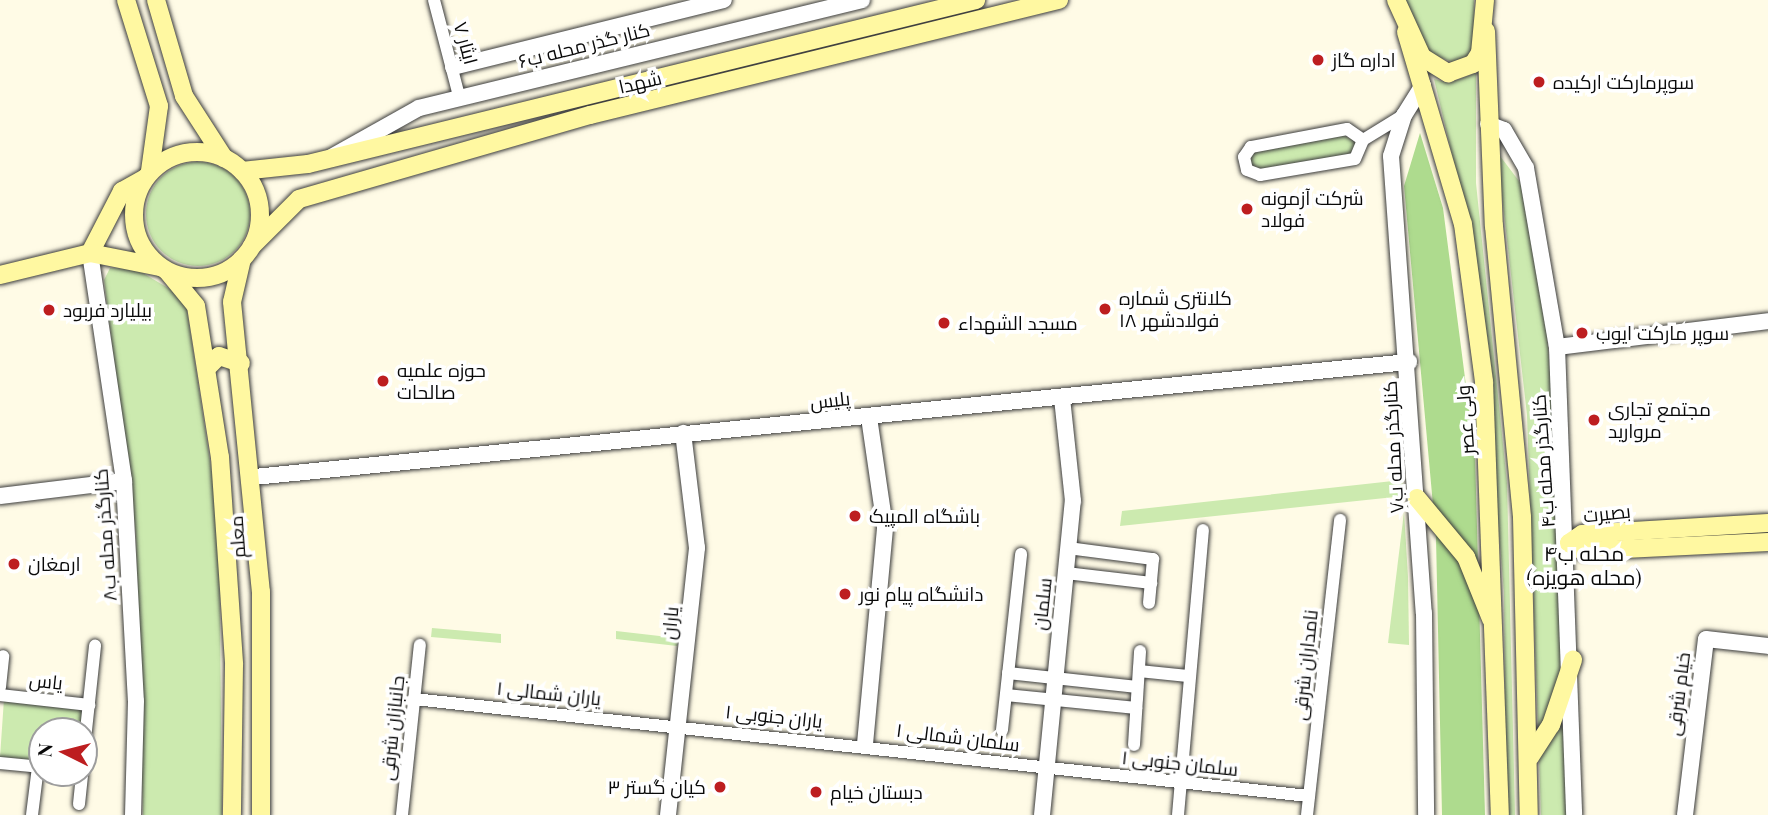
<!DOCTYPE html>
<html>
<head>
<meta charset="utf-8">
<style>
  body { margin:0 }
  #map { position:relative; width:1768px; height:815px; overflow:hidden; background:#fffbe6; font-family:"Playfair Display",Cairo,serif }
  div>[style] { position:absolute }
  .green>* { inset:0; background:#cceaaf }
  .round { border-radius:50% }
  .forest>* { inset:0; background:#aedb8e }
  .roads { filter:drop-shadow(0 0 2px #3c3c3c) drop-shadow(0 0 2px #3c3c3c) }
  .minor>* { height:12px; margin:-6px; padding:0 6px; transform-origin:6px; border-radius:6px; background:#fff }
  .tertiary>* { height:16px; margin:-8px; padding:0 8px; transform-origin:8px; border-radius:8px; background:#fff }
  .secondary>* { height:18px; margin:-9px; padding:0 9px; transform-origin:9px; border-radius:9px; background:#fff8a1 }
  .secondary>.ring { margin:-9px; padding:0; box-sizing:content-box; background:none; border:18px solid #fff8a1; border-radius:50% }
  .dots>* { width:19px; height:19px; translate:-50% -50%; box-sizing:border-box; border:4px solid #fff; border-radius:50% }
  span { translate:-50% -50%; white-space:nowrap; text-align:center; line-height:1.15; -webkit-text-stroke:7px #fff; paint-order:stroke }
  .street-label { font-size:19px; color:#090909 }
  .poi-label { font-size:19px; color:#090909 }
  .left { translate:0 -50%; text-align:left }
  .right { translate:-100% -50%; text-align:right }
  .neighbourhood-label { font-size:21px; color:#090909 }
  .north { position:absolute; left:28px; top:717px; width:70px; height:70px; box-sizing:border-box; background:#fff; border:2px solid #9d9d9d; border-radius:50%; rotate:276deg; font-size:19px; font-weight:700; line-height:28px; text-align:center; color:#090909 }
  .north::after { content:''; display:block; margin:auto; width:24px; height:32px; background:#bd1e20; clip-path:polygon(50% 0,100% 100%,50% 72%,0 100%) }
</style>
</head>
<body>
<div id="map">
  <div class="green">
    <i style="clip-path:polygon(1403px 0,1474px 0,1475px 41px,1468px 56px,1455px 63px,1425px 52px)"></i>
    <i style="clip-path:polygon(1476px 73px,1476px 183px,1507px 483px,1515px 815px,1506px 815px,1504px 592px,1475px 251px,1434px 79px,1449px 83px)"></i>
    <i style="clip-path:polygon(1340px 134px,1357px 142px,1353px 155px,1268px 171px,1250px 165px,1253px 151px)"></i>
    <i style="clip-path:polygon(1497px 152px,1525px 189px,1545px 312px,1557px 450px,1568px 815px,1541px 815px,1527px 415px)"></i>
    <i class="round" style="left:146px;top:162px;width:104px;height:104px"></i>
    <i style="clip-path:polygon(110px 268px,136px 269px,185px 298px,219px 520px,222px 815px,143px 815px,136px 535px,104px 280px)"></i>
    <i style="clip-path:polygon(1402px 480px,1404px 496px,1120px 526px,1122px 511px)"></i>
    <i style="clip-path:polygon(1404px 512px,1408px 577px,1409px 645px,1388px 643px)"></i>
    <i style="clip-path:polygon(432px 628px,501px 634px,501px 643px,431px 637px)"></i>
    <i style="clip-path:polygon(616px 631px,677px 638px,679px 640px,677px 646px,616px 639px)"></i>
    <i style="clip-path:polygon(4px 699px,84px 708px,82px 731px,42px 731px,42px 762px,0 757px)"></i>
  </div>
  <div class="forest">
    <i style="clip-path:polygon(1420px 133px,1443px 208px,1475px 455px,1485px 815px,1442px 815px,1436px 538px,1404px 186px)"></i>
  </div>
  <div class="roads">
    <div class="minor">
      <i style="left:434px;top:0;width:99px;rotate:75.4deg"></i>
      <i style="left:1363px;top:140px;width:19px;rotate:-145deg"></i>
      <i style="left:1347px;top:129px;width:98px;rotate:169.4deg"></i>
      <i style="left:1251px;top:147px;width:12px;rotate:125deg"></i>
      <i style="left:1244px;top:157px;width:13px;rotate:77deg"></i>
      <i style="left:1247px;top:170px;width:14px;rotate:21deg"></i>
      <i style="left:1260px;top:175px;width:96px;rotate:-9.6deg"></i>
      <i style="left:1355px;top:159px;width:21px;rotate:-67deg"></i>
      <i style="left:1363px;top:140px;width:48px;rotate:-31.4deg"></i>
      <i style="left:1068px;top:548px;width:86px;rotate:7.4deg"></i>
      <i style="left:1153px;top:559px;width:44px;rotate:95.2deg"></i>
      <i style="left:1066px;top:573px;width:86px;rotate:6.7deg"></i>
      <i style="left:1139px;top:671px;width:49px;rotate:5.8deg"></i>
      <i style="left:1008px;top:673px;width:130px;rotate:6.2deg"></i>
      <i style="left:0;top:687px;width:31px;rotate:-84deg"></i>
      <i style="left:0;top:695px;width:90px;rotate:6.4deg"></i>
      <i style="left:1006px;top:695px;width:131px;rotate:5.7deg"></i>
      <i style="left:414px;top:699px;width:900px;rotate:6.19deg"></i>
      <i style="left:1002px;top:730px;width:177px;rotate:-83.8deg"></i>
      <i style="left:1134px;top:745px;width:94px;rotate:-86.3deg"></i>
      <i style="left:84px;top:749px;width:104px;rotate:-83.9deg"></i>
      <i style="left:0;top:763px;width:42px;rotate:5.4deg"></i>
      <i style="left:79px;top:804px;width:31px;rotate:-84deg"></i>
      <i style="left:32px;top:815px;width:48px;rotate:-82.9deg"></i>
      <i style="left:402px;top:815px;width:171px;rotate:-84deg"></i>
      <i style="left:1178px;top:815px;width:286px;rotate:-85deg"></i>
      <i style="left:1307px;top:815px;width:297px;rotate:-83.6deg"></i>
    </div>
    <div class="tertiary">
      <i style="left:453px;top:67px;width:279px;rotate:-13.9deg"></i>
      <i style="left:1423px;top:85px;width:36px;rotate:122deg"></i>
      <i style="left:1404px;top:115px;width:43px;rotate:107.6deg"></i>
      <i style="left:1391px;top:156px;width:458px;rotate:85.9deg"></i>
      <i style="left:1424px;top:613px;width:202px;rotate:89.4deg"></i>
      <i style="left:1488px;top:124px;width:17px;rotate:21deg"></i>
      <i style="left:1504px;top:130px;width:44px;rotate:59.9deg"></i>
      <i style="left:1526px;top:168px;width:182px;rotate:80.2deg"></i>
      <i style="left:1557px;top:347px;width:468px;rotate:87.9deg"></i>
      <i style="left:333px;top:156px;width:98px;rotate:-29.2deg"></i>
      <i style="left:419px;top:108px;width:456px;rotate:-13.7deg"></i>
      <i style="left:90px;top:253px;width:231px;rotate:81.5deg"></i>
      <i style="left:124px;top:481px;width:220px;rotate:86.9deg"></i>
      <i style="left:136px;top:701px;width:114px;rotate:91.5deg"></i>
      <i style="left:1557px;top:347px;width:213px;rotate:-7deg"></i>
      <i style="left:254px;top:477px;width:1161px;rotate:-5.69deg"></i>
      <i style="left:0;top:496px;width:125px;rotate:-6.9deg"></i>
      <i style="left:865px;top:744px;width:218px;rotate:-84.7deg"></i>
      <i style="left:885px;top:527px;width:111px;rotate:-98.3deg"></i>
      <i style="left:668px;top:815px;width:269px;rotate:-83.8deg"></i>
      <i style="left:697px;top:548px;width:116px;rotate:-96.9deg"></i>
      <i style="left:1042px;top:815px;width:316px;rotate:-84.4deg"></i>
      <i style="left:1073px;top:501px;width:104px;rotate:-96.1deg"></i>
      <i style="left:1685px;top:815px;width:177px;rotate:-83.2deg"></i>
      <i style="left:1706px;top:639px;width:62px;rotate:6.4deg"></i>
    </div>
    <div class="secondary">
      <i style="left:126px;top:0;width:111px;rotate:72.7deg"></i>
      <i style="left:159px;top:106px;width:66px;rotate:97.9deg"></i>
      <i style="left:156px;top:0;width:100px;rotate:73.7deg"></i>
      <i style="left:184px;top:96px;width:74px;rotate:57.2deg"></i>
      <i style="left:1396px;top:0;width:63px;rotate:65.5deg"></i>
      <i style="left:1422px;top:57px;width:31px;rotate:32deg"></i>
      <i style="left:1448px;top:73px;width:27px;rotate:-20deg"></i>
      <i style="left:1473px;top:64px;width:13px;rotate:-58deg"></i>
      <i style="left:1480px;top:53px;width:53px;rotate:-84.6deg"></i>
      <i style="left:1486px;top:31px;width:195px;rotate:87.7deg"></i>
      <i style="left:1494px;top:226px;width:292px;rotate:84.5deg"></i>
      <i style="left:1522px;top:517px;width:298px;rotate:88.7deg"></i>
      <i style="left:1406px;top:32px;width:200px;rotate:73.5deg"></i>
      <i style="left:1463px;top:224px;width:159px;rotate:82.4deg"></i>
      <i style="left:1484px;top:382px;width:433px;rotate:87.9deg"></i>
      <i class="ring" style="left:134px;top:152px;width:108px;height:108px"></i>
      <i style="left:242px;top:171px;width:66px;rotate:-6.1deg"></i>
      <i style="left:308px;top:164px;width:688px;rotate:-13.79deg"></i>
      <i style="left:252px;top:246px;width:66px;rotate:-45deg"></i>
      <i style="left:299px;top:199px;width:303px;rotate:-16.1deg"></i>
      <i style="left:590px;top:115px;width:483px;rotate:-13.8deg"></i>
      <i style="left:90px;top:253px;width:70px;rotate:-62.7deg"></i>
      <i style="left:122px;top:191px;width:26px;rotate:-29deg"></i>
      <i style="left:242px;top:259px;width:44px;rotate:103.1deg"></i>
      <i style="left:232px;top:302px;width:291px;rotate:84.3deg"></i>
      <i style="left:261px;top:592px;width:223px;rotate:90deg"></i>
      <i style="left:168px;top:272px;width:44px;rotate:50.5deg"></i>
      <i style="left:196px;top:306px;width:153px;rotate:81deg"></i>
      <i style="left:220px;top:457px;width:208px;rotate:86.1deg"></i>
      <i style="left:234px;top:665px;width:150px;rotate:90.8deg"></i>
      <i style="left:0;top:275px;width:93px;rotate:-13.7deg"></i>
      <i style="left:90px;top:253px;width:71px;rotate:11.3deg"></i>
      <i style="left:207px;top:368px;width:17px;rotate:-45deg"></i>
      <i style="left:219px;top:356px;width:23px;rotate:18deg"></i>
      <i style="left:1417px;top:498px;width:77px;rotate:50.3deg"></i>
      <i style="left:1466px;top:557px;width:67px;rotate:68deg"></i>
      <i style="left:1768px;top:523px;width:186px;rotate:176.6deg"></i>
      <i style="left:1582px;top:534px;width:16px;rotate:145deg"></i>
      <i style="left:1569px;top:543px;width:16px;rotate:30deg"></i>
      <i style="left:1583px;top:551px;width:185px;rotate:-2.8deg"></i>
      <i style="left:1530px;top:757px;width:38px;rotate:-57deg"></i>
      <i style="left:1551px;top:725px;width:69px;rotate:-71.3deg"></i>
    </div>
  </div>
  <div class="dots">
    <i style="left:1318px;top:60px;background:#bd1e20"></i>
    <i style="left:1539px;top:82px;background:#bd1e20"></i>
    <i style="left:1247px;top:209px;background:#bd1e20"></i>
    <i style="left:1105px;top:309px;background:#bd1e20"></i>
    <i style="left:49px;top:310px;background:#bd1e20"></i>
    <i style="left:944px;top:323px;background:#bd1e20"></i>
    <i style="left:1582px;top:333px;background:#bd1e20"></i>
    <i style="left:383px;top:381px;background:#bd1e20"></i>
    <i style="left:1594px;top:420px;background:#bd1e20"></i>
    <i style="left:855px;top:516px;background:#bd1e20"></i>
    <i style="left:14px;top:564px;background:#bd1e20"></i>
    <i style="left:845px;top:594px;background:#bd1e20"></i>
    <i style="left:720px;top:787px;background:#bd1e20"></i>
    <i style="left:816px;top:792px;background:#bd1e20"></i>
  </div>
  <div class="street-label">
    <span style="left:466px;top:43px;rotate:75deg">ایثار ۷</span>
    <span style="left:584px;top:45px;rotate:-14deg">کنار گذر محله ب۶</span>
    <span style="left:640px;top:82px;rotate:-13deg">شهدا</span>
    <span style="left:830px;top:400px;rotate:-6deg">پلیس</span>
    <span style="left:1465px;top:420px;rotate:-94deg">ولی عصر</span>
    <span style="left:1393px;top:447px;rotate:-93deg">کنارگذر محله ب۷</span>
    <span style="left:1543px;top:461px;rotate:-94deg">کنارگذر محله ب۴</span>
    <span style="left:1607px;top:513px;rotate:-6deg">بصیرت</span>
    <span style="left:105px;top:535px;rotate:-94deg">کنارگذر محله ب۸</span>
    <span style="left:237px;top:537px;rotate:-94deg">معلم</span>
    <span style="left:1042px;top:604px;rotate:-84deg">سلمان</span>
    <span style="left:670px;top:623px;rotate:-85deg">یاران</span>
    <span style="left:1305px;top:665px;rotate:-84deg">نامداران شرقی</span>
    <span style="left:46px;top:681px;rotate:6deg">یاس</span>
    <span style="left:549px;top:693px;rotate:6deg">یاران شمالی ۱</span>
    <span style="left:1678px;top:694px;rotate:-83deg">خیام شرقی</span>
    <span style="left:774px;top:716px;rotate:6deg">یاران جنوبی ۱</span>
    <span style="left:392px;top:728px;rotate:-84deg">جانبازان شرقی</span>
    <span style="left:958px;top:737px;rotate:7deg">سلمان شمالی ۱</span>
    <span style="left:1180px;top:763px;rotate:6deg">سلمان جنوبی ۱</span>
  </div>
  <div class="poi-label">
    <span class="left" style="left:1332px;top:60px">اداره گاز</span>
    <span class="left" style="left:1553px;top:82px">سوپرمارکت ارکیده</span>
    <span class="left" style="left:1261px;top:209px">شرکت آزمونه<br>فولاد</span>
    <span class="left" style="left:1119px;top:309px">کلانتری شماره<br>۱۸ فولادشهر</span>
    <span class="left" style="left:63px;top:310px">بیلیارد فربود</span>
    <span class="left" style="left:958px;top:323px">مسجد الشهداء</span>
    <span class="left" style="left:1596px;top:333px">سوپر مارکت ایوب</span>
    <span class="left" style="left:397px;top:381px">حوزه علمیه<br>صالحات</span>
    <span class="left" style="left:1608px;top:420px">مجتمع تجاری<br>مروارید</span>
    <span class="left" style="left:869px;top:516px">باشگاه المپیک</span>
    <span class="left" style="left:28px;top:564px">ارمغان</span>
    <span class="left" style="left:859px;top:594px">دانشگاه پیام نور</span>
    <span class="right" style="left:706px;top:787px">کیان گستر ۳</span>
    <span class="left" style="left:830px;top:792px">دبستان خیام</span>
  </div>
  <div class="neighbourhood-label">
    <span style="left:1584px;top:564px">محله ب۴<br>(محله هویزه)</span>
  </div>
  <div class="north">N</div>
</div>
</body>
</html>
